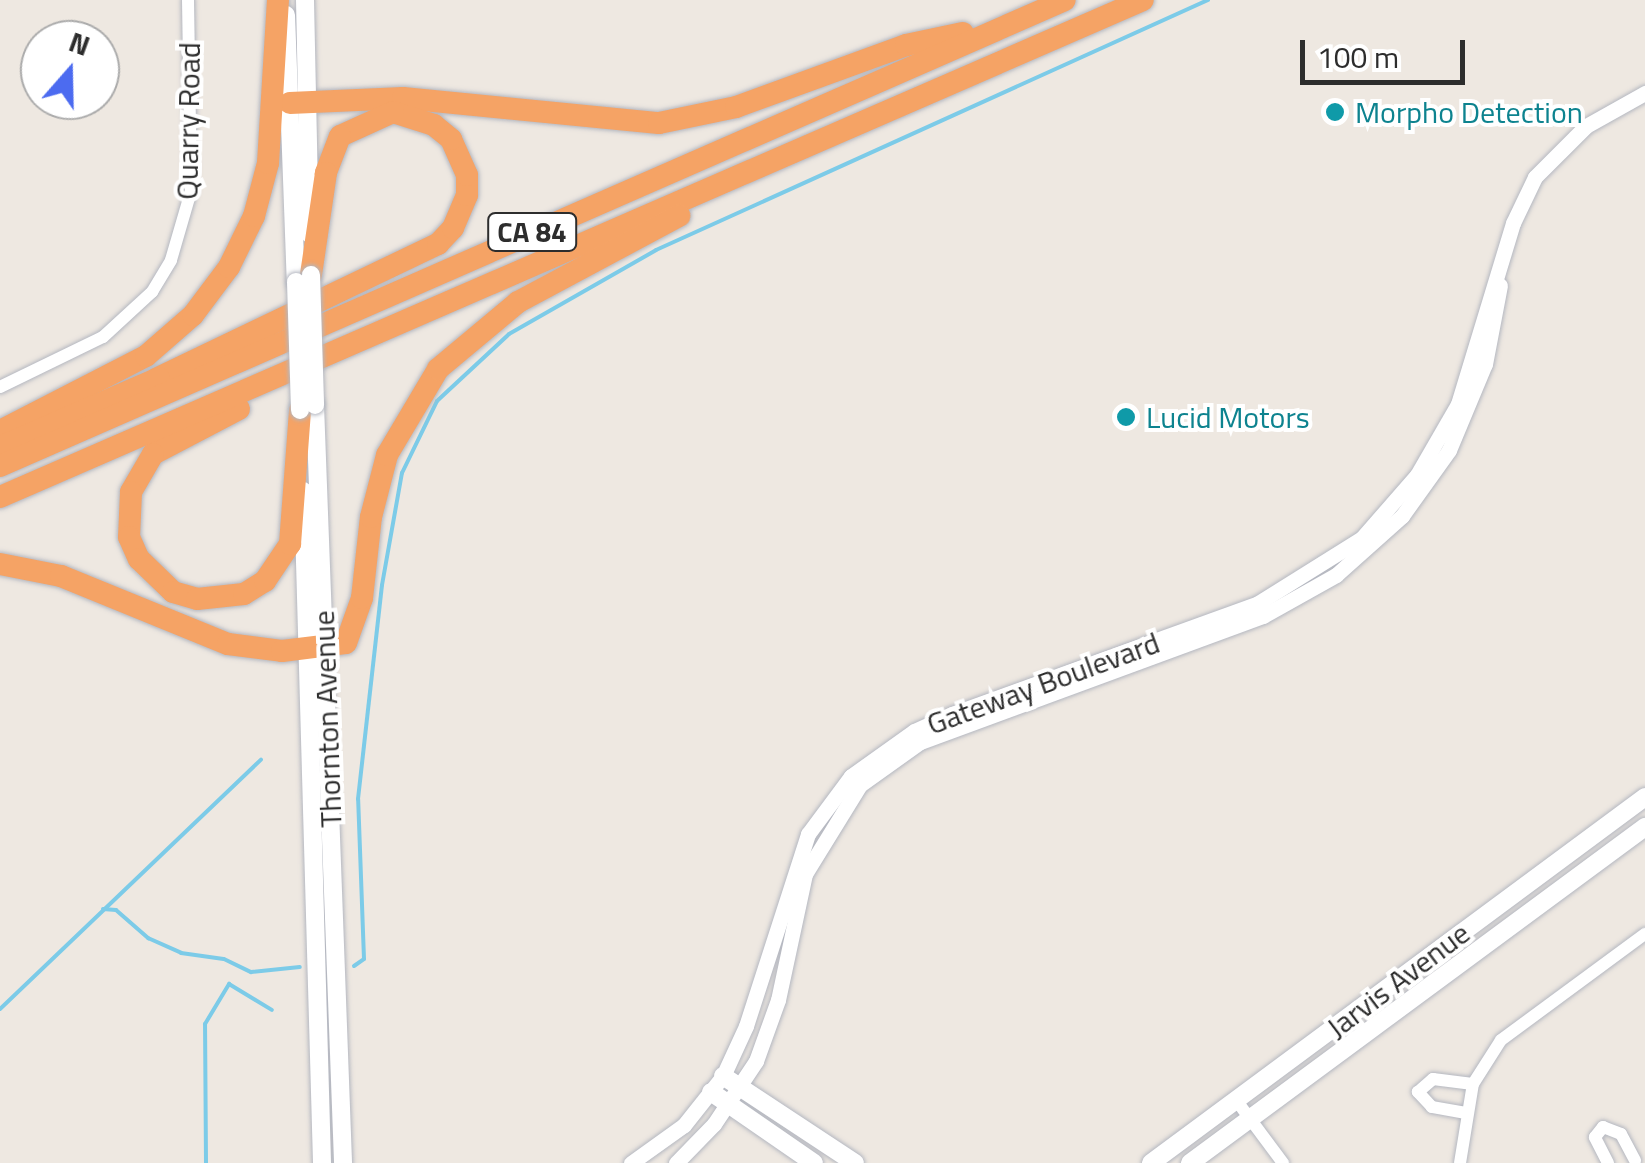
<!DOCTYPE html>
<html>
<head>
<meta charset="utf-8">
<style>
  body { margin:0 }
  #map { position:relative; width:1645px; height:1163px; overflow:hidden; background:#eee8e1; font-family:"Titillium Web",sans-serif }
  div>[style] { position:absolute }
  .stream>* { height:4px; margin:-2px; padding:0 2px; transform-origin:2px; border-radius:2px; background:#7ccbe8 }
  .roads { filter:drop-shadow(0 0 2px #b4b7c0) drop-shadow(0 0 2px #b4b7c0) }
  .minor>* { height:12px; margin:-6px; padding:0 6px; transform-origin:6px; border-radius:6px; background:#fff }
  .tertiary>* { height:15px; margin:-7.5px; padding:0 7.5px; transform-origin:7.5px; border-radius:7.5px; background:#fff }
  .secondary>* { height:18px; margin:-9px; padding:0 9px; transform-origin:9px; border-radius:9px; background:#fff }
  .motorway>* { height:22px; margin:-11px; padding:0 11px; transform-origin:11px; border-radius:11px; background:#f5a365 }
  .bridges { filter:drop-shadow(0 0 2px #b4b7c0) drop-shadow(0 0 2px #b4b7c0) }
  .secondary-bridge>* { height:18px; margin:-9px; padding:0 9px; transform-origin:9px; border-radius:9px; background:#fff }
  .dots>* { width:28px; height:28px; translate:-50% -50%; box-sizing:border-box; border:5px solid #fff; border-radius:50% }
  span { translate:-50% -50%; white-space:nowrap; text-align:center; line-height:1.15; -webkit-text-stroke:8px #fff; paint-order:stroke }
  .shield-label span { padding:2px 8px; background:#fff; border:2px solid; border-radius:8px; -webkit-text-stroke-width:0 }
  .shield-label { font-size:28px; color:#2d2d2d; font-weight:700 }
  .culture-label { font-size:30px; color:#0d838f }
  .left { translate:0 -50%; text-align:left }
  .street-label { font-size:30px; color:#2d2d2d }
  .north { position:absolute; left:20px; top:20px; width:100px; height:100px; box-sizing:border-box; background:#fff; border:2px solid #ababab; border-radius:50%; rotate:20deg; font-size:28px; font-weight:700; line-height:40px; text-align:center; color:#2d2d2d }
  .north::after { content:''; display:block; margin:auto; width:35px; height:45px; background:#4c6bf0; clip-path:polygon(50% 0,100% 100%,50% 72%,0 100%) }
  .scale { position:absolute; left:1300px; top:40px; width:165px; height:45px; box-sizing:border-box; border:5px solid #2d2d2d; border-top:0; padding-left:12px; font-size:30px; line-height:35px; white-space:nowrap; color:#2d2d2d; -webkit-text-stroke:8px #fff; paint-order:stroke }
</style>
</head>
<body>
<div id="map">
  <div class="stream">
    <i style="left:103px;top:909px;width:13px;rotate:4deg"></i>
    <i style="left:116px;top:910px;width:43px;rotate:41.2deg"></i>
    <i style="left:148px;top:938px;width:36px;rotate:24deg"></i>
    <i style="left:181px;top:953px;width:43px;rotate:7.9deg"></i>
    <i style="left:224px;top:959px;width:30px;rotate:26deg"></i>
    <i style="left:251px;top:972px;width:49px;rotate:-5.8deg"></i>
    <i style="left:354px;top:966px;width:12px;rotate:-35deg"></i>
    <i style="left:364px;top:959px;width:160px;rotate:-92.1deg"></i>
    <i style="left:358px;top:799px;width:215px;rotate:-83.6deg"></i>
    <i style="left:382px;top:585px;width:114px;rotate:-79.9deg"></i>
    <i style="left:402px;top:473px;width:80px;rotate:-64.1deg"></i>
    <i style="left:437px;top:401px;width:98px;rotate:-42.9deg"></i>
    <i style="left:509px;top:334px;width:169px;rotate:-29.7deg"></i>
    <i style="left:656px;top:250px;width:606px;rotate:-24.37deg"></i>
    <i style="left:0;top:1009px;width:361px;rotate:-43.7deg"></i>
    <i style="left:206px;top:1163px;width:139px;rotate:-90.4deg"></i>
    <i style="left:205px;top:1024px;width:47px;rotate:-59deg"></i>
    <i style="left:229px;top:984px;width:50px;rotate:31.2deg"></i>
  </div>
  <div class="roads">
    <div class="minor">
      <i style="left:0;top:387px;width:114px;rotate:-25.9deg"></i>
      <i style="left:103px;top:337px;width:67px;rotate:-42.6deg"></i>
      <i style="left:152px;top:292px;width:37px;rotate:-59deg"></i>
      <i style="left:171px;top:260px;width:72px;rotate:-73.8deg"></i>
      <i style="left:191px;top:191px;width:191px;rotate:-90.9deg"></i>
      <i style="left:1236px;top:1100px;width:79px;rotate:53.3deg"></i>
      <i style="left:1466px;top:1113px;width:35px;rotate:-170deg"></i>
      <i style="left:1432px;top:1107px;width:21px;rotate:-133deg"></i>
      <i style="left:1418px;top:1092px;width:20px;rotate:-41deg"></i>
      <i style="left:1433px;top:1079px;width:40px;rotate:7.1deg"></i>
      <i style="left:1460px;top:1163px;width:80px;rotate:-80.7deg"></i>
      <i style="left:1473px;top:1084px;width:52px;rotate:-57.5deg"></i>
      <i style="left:1501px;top:1040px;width:179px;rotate:-36.4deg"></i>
      <i style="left:1608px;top:1163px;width:29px;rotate:-117deg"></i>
      <i style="left:1595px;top:1137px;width:13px;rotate:-51deg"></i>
      <i style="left:1603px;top:1127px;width:19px;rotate:21deg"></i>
      <i style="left:1621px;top:1134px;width:30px;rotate:62deg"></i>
    </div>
    <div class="tertiary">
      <i style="left:631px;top:1163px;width:65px;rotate:-35.6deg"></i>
      <i style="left:684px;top:1125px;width:63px;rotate:-51.5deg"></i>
      <i style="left:723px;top:1076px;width:55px;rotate:-65.3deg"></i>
      <i style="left:746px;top:1026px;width:202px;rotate:-72.1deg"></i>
      <i style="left:808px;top:834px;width:72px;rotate:-53.4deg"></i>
      <i style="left:851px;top:776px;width:77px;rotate:-35.5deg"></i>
      <i style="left:914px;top:731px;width:42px;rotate:-24.1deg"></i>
      <i style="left:952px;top:714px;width:326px;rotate:-19.9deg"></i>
      <i style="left:1258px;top:603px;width:123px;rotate:-32deg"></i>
      <i style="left:1362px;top:538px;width:84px;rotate:-48.9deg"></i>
      <i style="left:1417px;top:475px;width:82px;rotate:-60deg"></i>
      <i style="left:1458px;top:404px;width:189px;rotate:-73.1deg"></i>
      <i style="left:1513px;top:223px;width:51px;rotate:-64.4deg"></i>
      <i style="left:1535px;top:177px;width:72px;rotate:-45deg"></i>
      <i style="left:1586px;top:126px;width:68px;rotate:-29.2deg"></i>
      <i style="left:676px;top:1163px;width:54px;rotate:-45.7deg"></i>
      <i style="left:714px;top:1124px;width:76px;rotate:-56.3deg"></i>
      <i style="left:756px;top:1061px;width:65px;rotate:-70.2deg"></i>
      <i style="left:778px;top:1000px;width:129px;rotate:-77.9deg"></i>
      <i style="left:805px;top:874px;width:105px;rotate:-58.3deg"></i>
      <i style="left:860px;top:785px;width:74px;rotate:-35.6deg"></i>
      <i style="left:920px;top:742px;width:365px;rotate:-20.2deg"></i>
      <i style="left:1263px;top:616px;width:84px;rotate:-29.3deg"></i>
      <i style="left:1336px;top:575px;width:89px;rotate:-41.8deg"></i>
      <i style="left:1402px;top:516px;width:81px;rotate:-54.5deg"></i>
      <i style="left:1449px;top:450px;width:93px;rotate:-67.3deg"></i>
      <i style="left:1485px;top:364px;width:80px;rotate:-79.2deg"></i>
    </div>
    <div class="secondary">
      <i style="left:305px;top:0;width:234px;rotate:88.8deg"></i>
      <i style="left:286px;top:15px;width:267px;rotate:87.9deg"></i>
      <i style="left:315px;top:405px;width:759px;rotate:87.88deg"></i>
      <i style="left:303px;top:491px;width:672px;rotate:88.38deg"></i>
      <i style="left:723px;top:1076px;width:158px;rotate:33.4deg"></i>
      <i style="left:711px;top:1092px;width:125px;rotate:34.6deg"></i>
      <i style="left:1151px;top:1163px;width:615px;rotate:-36.53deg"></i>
      <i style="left:1190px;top:1163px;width:566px;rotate:-36.44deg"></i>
    </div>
    <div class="motorway">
      <i style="left:290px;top:103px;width:113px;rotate:-2.5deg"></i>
      <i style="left:403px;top:98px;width:257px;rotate:5.6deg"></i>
      <i style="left:659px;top:123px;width:79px;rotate:-11.7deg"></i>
      <i style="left:736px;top:107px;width:181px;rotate:-20deg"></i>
      <i style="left:906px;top:45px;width:58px;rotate:-11.9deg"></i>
      <i style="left:156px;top:379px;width:313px;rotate:-25.6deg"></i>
      <i style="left:438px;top:244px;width:22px;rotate:-47deg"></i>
      <i style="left:453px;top:228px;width:36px;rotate:-67deg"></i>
      <i style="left:467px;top:195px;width:20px;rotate:-90deg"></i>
      <i style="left:467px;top:175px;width:39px;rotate:-114deg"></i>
      <i style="left:451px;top:139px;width:22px;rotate:-141deg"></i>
      <i style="left:434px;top:125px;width:43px;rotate:-162.4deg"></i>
      <i style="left:393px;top:112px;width:58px;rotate:155.6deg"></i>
      <i style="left:340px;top:136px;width:40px;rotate:111deg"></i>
      <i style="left:326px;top:173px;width:103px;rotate:98.4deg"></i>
      <i style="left:239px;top:409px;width:97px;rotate:152.4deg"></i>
      <i style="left:153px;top:454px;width:44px;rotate:120.1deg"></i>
      <i style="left:131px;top:492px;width:45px;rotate:92.5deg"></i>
      <i style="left:129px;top:537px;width:24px;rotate:66deg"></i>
      <i style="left:139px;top:559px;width:47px;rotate:44.1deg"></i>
      <i style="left:173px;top:592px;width:25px;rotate:16deg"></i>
      <i style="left:197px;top:599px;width:47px;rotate:-6.1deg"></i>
      <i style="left:244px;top:594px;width:25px;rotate:-32deg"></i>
      <i style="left:265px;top:581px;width:45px;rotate:-56deg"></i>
      <i style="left:290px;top:544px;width:134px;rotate:-85.7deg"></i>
      <i style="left:0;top:431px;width:164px;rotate:-27.2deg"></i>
      <i style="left:146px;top:356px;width:62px;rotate:-41.1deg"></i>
      <i style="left:193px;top:315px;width:60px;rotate:-53.1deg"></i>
      <i style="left:229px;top:267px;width:57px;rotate:-63.9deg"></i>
      <i style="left:254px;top:216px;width:55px;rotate:-75.2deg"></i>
      <i style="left:268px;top:163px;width:163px;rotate:-86.5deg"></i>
      <i style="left:0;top:447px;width:173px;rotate:-23.5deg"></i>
      <i style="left:0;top:466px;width:1162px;rotate:-23.63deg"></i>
      <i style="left:0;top:497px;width:1246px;rotate:-23.5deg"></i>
      <i style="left:0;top:564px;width:62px;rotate:11.1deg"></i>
      <i style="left:61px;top:576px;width:180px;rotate:22.2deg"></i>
      <i style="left:228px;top:644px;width:54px;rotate:7.4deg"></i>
      <i style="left:282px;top:651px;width:64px;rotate:-7.1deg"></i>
      <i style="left:346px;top:643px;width:48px;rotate:-70.4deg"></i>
      <i style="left:362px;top:598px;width:81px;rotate:-83.7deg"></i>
      <i style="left:371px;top:517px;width:64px;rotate:-75.5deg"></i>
      <i style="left:387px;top:455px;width:100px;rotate:-59.3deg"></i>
      <i style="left:438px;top:369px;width:104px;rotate:-39.9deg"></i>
      <i style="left:518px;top:302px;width:183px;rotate:-28.1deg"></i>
    </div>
  </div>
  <div class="bridges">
    <div class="secondary-bridge">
      <i style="left:311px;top:275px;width:130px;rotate:88.2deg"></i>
      <i style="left:296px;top:282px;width:128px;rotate:88.2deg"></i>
    </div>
  </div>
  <div class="dots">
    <i style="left:1335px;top:112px;background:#0f9aa8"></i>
    <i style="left:1126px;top:417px;background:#0f9aa8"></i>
  </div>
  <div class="shield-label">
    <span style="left:532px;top:232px">CA 84</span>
  </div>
  <div class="culture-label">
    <span class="left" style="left:1355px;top:112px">Morpho Detection</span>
    <span class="left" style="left:1146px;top:417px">Lucid Motors</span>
  </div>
  <div class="street-label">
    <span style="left:188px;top:121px;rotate:-89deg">Quarry Road</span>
    <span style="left:1043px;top:683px;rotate:-20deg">Gateway Boulevard</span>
    <span style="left:327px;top:719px;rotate:-92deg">Thornton Avenue</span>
    <span style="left:1398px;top:980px;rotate:-37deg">Jarvis Avenue</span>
  </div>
  <div class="north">N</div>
  <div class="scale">100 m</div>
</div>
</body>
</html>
